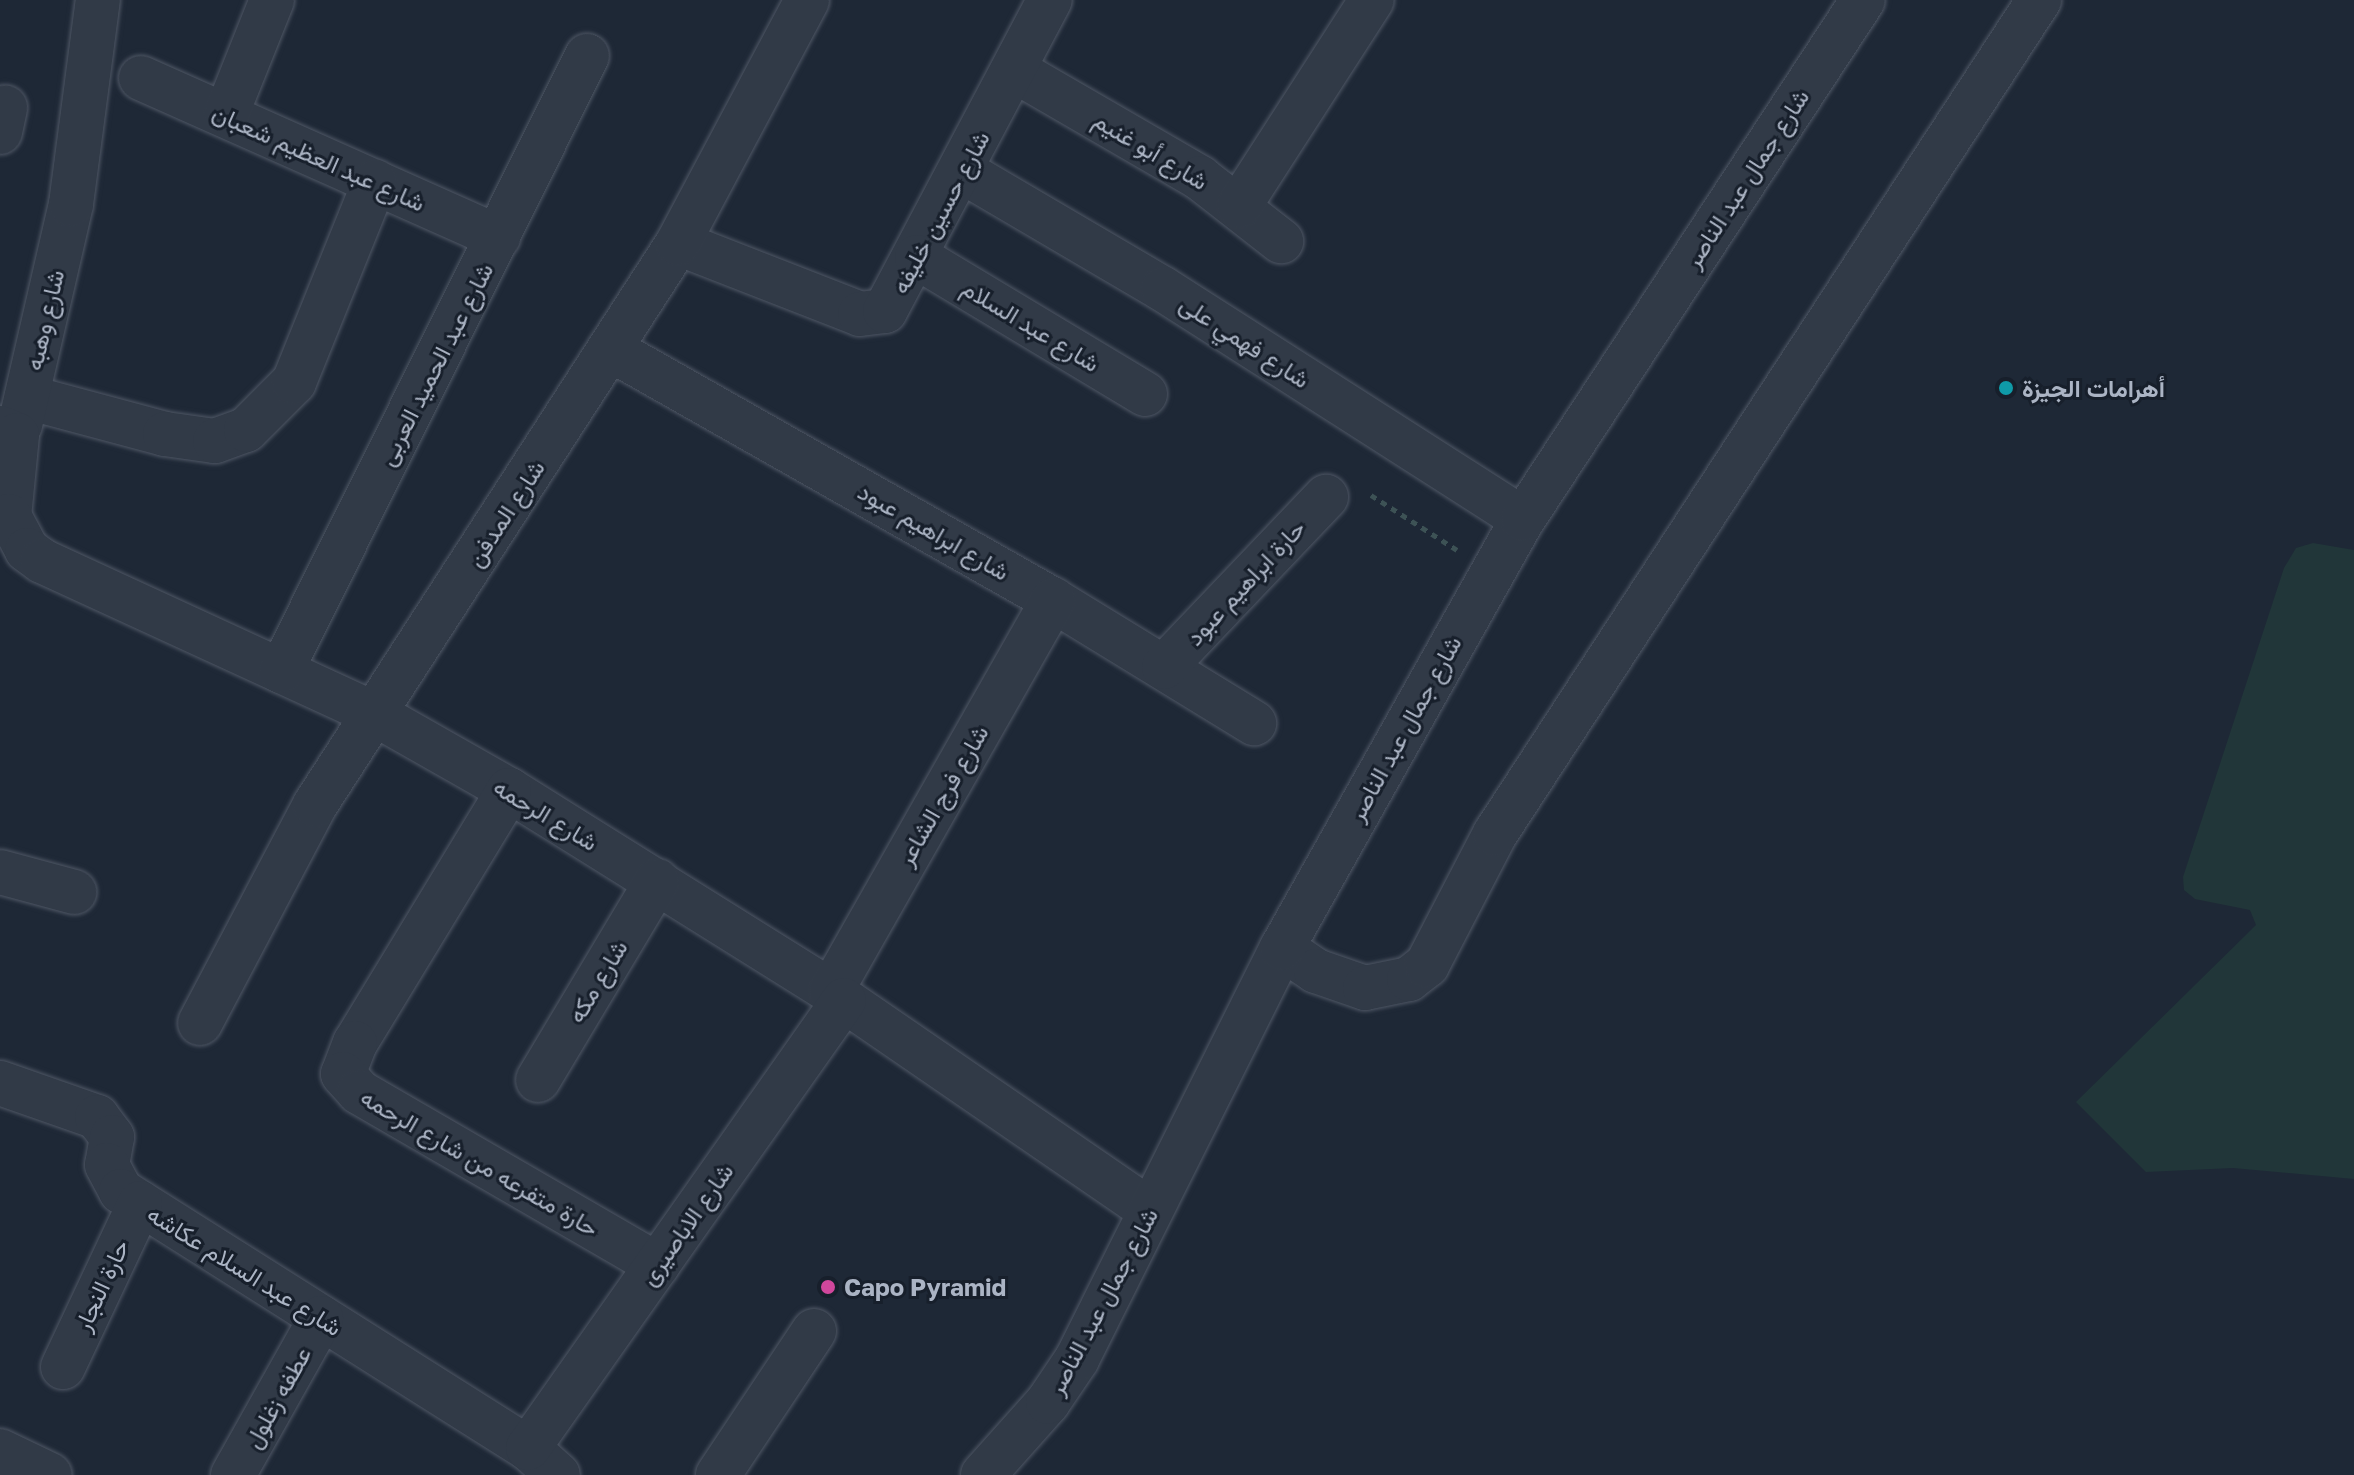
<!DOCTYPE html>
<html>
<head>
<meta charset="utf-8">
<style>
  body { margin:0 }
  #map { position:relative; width:2354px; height:1475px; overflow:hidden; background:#1e2836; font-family:"Golos Text",Vazirmatn,sans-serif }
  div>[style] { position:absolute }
  .green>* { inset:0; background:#213639 }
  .path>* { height:5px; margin-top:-2.5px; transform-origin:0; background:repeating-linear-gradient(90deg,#3d5255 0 6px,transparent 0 12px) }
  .roads { filter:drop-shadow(0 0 2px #4f5765) drop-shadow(0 0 2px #4f5765) }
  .minor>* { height:44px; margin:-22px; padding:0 22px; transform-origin:22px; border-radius:22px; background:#313a47 }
  .dots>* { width:22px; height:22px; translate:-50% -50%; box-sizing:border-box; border:4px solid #171f2b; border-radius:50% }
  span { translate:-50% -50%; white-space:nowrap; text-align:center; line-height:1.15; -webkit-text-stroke:6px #171f2b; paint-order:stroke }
  .street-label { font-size:24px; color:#abb4c4 }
  .poi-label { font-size:24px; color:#abb4c4; font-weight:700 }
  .left { translate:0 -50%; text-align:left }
</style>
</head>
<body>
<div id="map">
  <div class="green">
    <i style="clip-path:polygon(2313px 543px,2354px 550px,2354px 1179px,2233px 1168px,2146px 1172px,2076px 1102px,2256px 925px,2250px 910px,2195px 899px,2184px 890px,2183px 877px,2284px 568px,2296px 548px)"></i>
  </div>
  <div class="path">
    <i style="left:1371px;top:495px;width:102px;rotate:32.6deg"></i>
  </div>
  <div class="roads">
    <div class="minor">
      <i style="left:1014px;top:70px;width:215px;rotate:30.1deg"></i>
      <i style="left:1200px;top:178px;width:103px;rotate:37.9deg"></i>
      <i style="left:141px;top:78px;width:391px;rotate:24deg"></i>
      <i style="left:226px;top:115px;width:124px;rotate:-68.2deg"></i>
      <i style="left:0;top:132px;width:25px;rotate:-78deg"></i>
      <i style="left:962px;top:171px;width:233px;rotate:30.4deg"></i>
      <i style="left:1163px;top:289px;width:427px;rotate:32.6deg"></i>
      <i style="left:1239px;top:206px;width:245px;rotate:-57.2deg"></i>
      <i style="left:678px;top:243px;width:195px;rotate:21.3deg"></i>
      <i style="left:860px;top:314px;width:25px;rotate:-7deg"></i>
      <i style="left:885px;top:311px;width:352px;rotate:-62.1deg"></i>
      <i style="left:917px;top:257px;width:266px;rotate:31deg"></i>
      <i style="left:610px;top:349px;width:509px;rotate:29.54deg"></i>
      <i style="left:1053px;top:600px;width:236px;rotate:31.5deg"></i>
      <i style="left:27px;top:397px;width:143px;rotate:15deg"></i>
      <i style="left:165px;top:434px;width:50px;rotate:8deg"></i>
      <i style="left:215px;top:441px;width:33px;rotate:-20deg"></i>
      <i style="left:246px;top:430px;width:68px;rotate:-45deg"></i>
      <i style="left:294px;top:382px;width:216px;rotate:-68deg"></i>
      <i style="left:20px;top:425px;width:227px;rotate:-77deg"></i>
      <i style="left:71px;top:204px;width:206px;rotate:-82.5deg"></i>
      <i style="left:0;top:428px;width:18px;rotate:22deg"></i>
      <i style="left:17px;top:435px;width:81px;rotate:95.6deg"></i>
      <i style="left:9px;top:516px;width:38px;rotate:62deg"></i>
      <i style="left:27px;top:550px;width:19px;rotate:36deg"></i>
      <i style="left:42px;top:561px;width:366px;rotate:24.7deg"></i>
      <i style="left:375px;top:714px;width:154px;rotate:29.6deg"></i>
      <i style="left:509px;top:790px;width:380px;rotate:32deg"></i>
      <i style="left:831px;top:991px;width:387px;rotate:34.5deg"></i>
      <i style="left:1164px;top:667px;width:235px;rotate:-46.4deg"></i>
      <i style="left:281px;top:671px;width:687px;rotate:-63.55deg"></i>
      <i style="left:509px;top:790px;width:296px;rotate:121.3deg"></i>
      <i style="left:355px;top:1043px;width:33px;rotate:111deg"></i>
      <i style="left:343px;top:1074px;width:24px;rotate:48deg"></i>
      <i style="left:359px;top:1092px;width:345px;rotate:30.1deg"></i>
      <i style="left:0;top:872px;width:77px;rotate:15.1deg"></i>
      <i style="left:1282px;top:948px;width:41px;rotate:34.1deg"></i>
      <i style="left:1316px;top:971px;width:52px;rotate:19.1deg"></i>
      <i style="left:1365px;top:988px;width:45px;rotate:-11.6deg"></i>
      <i style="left:1409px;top:979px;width:23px;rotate:-38deg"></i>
      <i style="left:1427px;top:965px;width:148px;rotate:-62.6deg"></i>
      <i style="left:1495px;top:834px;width:996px;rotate:-56.88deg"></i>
      <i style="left:831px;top:991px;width:450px;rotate:-60.4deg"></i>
      <i style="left:200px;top:1023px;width:246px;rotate:-62.2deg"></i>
      <i style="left:315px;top:805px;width:669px;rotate:-57.14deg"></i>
      <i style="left:678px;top:243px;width:275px;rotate:-62deg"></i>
      <i style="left:538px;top:1080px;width:232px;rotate:-59.1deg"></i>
      <i style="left:0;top:1083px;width:103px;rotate:19.3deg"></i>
      <i style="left:97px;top:1117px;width:25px;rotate:53deg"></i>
      <i style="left:112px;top:1137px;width:28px;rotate:100deg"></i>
      <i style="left:107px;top:1165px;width:30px;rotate:62deg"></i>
      <i style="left:121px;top:1191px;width:481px;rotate:32.3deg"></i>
      <i style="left:528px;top:1448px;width:40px;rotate:42deg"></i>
      <i style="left:63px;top:1367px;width:181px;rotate:-64.8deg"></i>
      <i style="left:528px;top:1448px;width:548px;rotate:-54.8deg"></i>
      <i style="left:0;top:1451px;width:55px;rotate:25.6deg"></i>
      <i style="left:233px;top:1475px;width:180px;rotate:-60.7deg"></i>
      <i style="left:718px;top:1475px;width:173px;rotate:-56.3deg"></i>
      <i style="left:983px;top:1475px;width:98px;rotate:-48.3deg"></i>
      <i style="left:1048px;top:1402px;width:52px;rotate:-56deg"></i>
      <i style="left:1077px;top:1359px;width:459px;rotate:-63.5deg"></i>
      <i style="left:1282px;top:948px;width:492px;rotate:-60.7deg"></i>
      <i style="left:1523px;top:519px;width:620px;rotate:-56.77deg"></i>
    </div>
  </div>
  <div class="dots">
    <i style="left:2006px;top:388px;background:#0f9aa8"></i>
    <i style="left:828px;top:1287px;background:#d1479c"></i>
  </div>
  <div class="street-label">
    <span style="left:1151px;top:150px;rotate:31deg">شارع أبو غنيم</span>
    <span style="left:319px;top:157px;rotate:24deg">شارع عبد العظيم شعبان</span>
    <span style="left:1746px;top:178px;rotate:-57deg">شارع جمال عبد الناصر</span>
    <span style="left:940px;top:212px;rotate:-62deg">شارع حسين خليفه</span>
    <span style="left:44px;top:320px;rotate:-77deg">شارع وهبه</span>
    <span style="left:1031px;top:325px;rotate:31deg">شارع عبد السلام</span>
    <span style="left:1245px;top:341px;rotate:33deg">شارع فهمي على</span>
    <span style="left:435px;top:364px;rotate:-63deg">شارع عبد الحميد العربى</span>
    <span style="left:505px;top:513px;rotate:-57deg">شارع المدفن</span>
    <span style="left:934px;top:531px;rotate:30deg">شارع ابراهيم عبود</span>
    <span style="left:1245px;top:582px;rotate:-47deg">حارة ابراهيم عبود</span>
    <span style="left:1404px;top:728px;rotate:-61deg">شارع جمال عبد الناصر</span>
    <span style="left:942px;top:795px;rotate:-60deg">شارع فرج الشاعر</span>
    <span style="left:546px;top:814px;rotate:31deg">شارع الرحمه</span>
    <span style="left:597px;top:981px;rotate:-59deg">شارع مكه</span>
    <span style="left:480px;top:1162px;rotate:30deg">حارة متفرعه من شارع الرحمه</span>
    <span style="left:686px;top:1224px;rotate:-55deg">شارع الاباصيرى</span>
    <span style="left:245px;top:1270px;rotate:32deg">شارع عبد السلام عكاشه</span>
    <span style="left:101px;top:1285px;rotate:-65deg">حارة النجار</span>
    <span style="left:1102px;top:1301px;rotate:-62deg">شارع جمال عبد الناصر</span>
    <span style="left:277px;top:1397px;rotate:-61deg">عطفه زغلول</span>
  </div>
  <div class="poi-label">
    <span class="left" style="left:2022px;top:388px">أهرامات الجيزة</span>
    <span class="left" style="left:844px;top:1287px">Capo Pyramid</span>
  </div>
</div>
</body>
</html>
